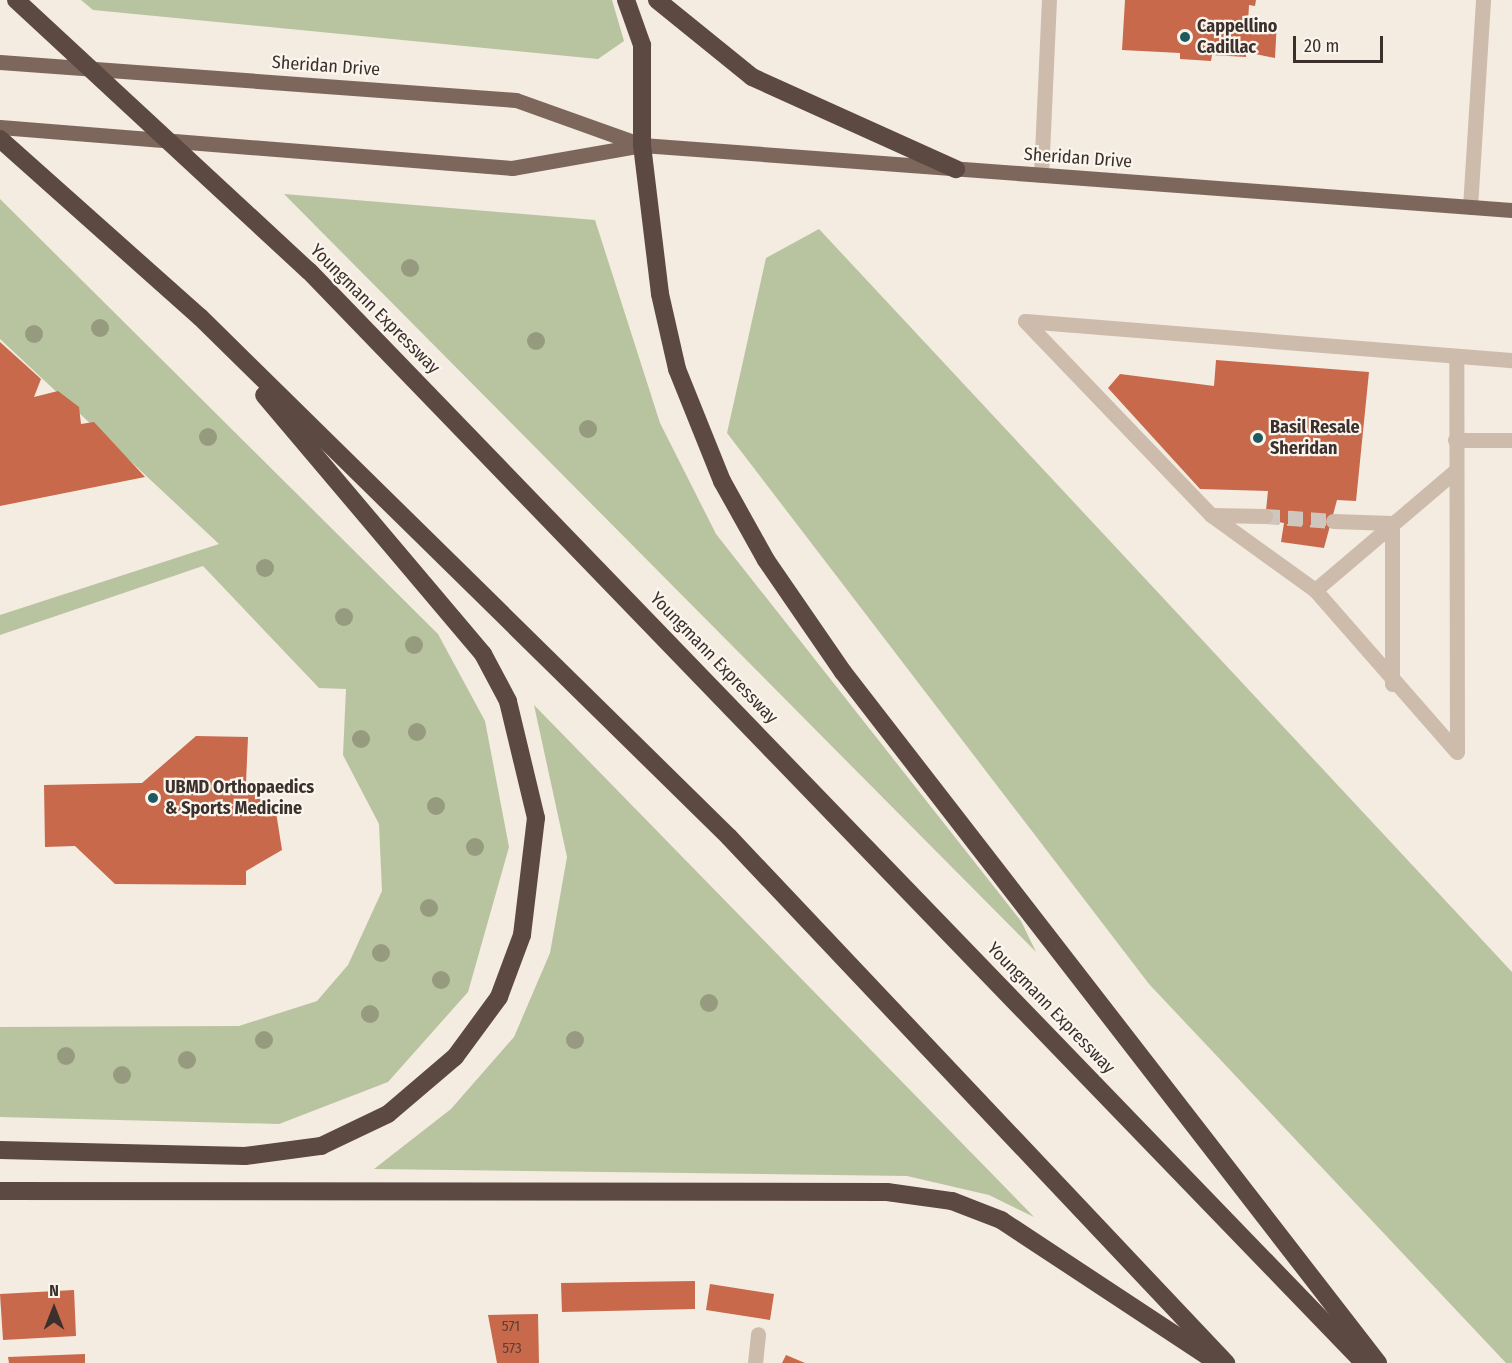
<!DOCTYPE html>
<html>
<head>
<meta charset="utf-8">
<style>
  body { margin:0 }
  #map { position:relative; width:1512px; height:1363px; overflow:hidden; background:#f4ebe1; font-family:"Fira Sans Condensed",sans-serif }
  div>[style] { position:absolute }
  .green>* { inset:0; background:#b8c4a0 }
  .building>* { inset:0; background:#c8694b }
  .minor-tunnel>* { height:15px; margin-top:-7.5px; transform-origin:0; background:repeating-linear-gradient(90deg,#cfc6bd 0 15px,transparent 0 23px) }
  .minor>* { height:15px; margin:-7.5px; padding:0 7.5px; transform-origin:7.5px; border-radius:7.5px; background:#cdbbac }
  .major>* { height:15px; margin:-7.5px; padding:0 7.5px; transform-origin:7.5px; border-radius:7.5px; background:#7d675c }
  .highway>* { height:18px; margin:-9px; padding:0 9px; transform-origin:9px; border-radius:9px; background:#5c4a42 }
  .highway-bridge>* { height:18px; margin:-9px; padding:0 9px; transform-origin:9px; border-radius:9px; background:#5c4a42 }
  .trees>* { width:18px; height:18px; margin:-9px; border-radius:50%; background:#969b7f }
  .dots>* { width:16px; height:16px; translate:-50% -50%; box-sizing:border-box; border:3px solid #fbf5ee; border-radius:50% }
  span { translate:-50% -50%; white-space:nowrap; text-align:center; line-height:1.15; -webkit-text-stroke:4.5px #fbf5ee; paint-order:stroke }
  .number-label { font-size:15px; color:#5e3e33 }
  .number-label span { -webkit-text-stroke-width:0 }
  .poi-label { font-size:18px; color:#3b302b; font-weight:700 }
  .left { translate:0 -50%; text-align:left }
  .street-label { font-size:18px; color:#3b302b }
  .north { position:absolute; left:24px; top:1279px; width:60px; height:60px; -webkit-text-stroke:4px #fbf5ee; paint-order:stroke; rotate:0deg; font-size:16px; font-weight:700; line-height:24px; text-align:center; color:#3b302b }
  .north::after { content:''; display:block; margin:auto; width:21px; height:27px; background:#3b302b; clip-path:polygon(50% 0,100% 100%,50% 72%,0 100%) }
  .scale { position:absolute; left:1293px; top:36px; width:90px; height:27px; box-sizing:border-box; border:3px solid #3b302b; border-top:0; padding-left:8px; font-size:18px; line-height:21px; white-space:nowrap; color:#3b302b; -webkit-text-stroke:4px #fbf5ee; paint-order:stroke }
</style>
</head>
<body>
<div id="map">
  <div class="green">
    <i style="clip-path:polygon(81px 0,612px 0,624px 41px,598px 59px,93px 10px)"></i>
    <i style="clip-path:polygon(284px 194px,595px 220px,660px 423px,716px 534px,1021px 921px,1036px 952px)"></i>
    <i style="clip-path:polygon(0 199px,438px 634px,485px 721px,509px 847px,468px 992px,388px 1082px,279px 1124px,0 1117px,0 1027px,239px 1026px,317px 1001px,348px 965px,382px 891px,379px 824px,343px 755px,346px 689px,319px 688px,203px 566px,0 635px,0 615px,219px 544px,0 339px)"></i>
    <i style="clip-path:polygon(819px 229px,1512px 972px,1512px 1363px,1506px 1363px,1149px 984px,727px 433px,766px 258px)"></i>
    <i style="clip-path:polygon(534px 705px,1034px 1217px,989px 1195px,907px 1176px,374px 1169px,451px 1109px,514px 1037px,550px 953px,567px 857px)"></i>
  </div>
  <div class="building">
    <i style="clip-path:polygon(1125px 0,1256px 0,1255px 6px,1249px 5px,1248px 23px,1277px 21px,1275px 58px,1246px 52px,1246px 57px,1212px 55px,1211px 61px,1180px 59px,1180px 53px,1122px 50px)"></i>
    <i style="clip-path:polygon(0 342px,41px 379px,34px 397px,58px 391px,79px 407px,81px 424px,94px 422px,145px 477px,0 506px)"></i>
    <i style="clip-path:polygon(1216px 360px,1369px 372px,1356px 501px,1337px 500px,1324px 548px,1281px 542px,1284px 523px,1265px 520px,1268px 491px,1200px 489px,1108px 388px,1120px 374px,1214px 386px)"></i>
    <i style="clip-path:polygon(196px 736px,248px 737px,246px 783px,276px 812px,282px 850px,246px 871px,246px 885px,115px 884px,75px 846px,45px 847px,44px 785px,142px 783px)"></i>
    <i style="clip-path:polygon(695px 1281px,695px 1309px,562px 1312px,561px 1283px)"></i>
    <i style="clip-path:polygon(710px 1284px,774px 1294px,770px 1320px,706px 1310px)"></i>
    <i style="clip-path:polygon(74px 1290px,76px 1336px,3px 1340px,0 1294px)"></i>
    <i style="clip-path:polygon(538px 1314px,539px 1363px,497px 1363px,488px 1315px)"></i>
    <i style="clip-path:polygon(85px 1354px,85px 1363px,9px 1363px,8px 1357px)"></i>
    <i style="clip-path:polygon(786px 1355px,805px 1363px,782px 1363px)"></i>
  </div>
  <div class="minor-tunnel">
    <i style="left:1265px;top:516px;width:68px;rotate:4.2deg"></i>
  </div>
  <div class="minor">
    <i style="left:1041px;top:175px;width:175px;rotate:-87.4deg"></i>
    <i style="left:1470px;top:207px;width:207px;rotate:-86.4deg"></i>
    <i style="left:1025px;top:321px;width:489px;rotate:4.6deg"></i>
    <i style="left:1025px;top:321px;width:269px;rotate:46.2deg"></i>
    <i style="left:1211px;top:515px;width:128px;rotate:35.8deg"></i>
    <i style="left:1455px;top:440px;width:57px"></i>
    <i style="left:1455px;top:471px;width:184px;rotate:139.6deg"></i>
    <i style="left:1315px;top:590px;width:215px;rotate:48.8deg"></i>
    <i style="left:1457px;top:752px;width:395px;rotate:-90.1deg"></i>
    <i style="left:1211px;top:515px;width:54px;rotate:1.1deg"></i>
    <i style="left:1333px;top:521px;width:59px;rotate:1.9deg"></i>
    <i style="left:1392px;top:523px;width:161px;rotate:90deg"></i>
    <i style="left:755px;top:1363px;width:29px;rotate:-84deg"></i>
  </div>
  <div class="major">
    <i style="left:0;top:62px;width:517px;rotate:4.21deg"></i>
    <i style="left:516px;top:100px;width:131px;rotate:19.7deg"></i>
    <i style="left:0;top:127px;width:514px;rotate:4.58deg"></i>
    <i style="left:512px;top:168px;width:132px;rotate:-10deg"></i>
    <i style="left:642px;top:145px;width:872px;rotate:4.27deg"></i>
  </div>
  <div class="highway">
    <i style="left:626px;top:0;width:48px;rotate:70.4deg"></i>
    <i style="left:642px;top:45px;width:100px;rotate:90deg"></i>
    <i style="left:642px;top:145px;width:150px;rotate:83.1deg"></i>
    <i style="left:660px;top:294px;width:77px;rotate:77.2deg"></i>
    <i style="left:677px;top:369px;width:121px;rotate:68.1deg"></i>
    <i style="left:722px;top:481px;width:90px;rotate:60.9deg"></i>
    <i style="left:766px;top:560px;width:136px;rotate:55.5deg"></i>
    <i style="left:843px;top:672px;width:874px;rotate:52.25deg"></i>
    <i style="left:657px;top:0;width:122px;rotate:39deg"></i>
    <i style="left:752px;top:77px;width:224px;rotate:24.3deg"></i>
    <i style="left:0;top:139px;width:268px;rotate:41.7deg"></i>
    <i style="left:200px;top:317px;width:742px;rotate:44.51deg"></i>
    <i style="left:729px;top:837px;width:724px;rotate:46.62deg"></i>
    <i style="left:309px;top:271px;width:1518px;rotate:45.99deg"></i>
    <i style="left:0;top:1150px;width:245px;rotate:1.4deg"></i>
    <i style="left:245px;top:1156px;width:77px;rotate:-7.5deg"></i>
    <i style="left:321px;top:1146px;width:74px;rotate:-25.5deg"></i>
    <i style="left:388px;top:1114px;width:88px;rotate:-40.4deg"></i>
    <i style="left:455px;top:1057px;width:74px;rotate:-53.7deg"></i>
    <i style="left:499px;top:997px;width:66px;rotate:-69.6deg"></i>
    <i style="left:522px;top:935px;width:118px;rotate:-83.2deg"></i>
    <i style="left:536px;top:818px;width:120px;rotate:-103.5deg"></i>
    <i style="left:508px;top:701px;width:53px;rotate:-118deg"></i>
    <i style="left:483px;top:654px;width:339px;rotate:-130.2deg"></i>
    <i style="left:0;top:1191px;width:887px;rotate:0.06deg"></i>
    <i style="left:887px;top:1192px;width:66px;rotate:7.9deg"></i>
    <i style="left:952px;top:1201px;width:53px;rotate:21.2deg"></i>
    <i style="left:1001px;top:1220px;width:253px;rotate:33.4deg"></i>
  </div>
  <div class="highway-bridge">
    <i style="left:16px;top:0;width:399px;rotate:42.8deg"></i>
  </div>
  <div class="trees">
    <i style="left:410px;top:268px"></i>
    <i style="left:100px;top:328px"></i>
    <i style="left:34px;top:334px"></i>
    <i style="left:536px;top:341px"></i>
    <i style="left:588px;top:429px"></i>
    <i style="left:208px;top:437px"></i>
    <i style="left:265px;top:568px"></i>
    <i style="left:344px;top:617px"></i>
    <i style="left:414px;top:645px"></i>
    <i style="left:417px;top:732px"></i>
    <i style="left:361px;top:739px"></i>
    <i style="left:436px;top:806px"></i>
    <i style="left:475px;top:847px"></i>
    <i style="left:429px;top:908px"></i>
    <i style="left:381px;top:953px"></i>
    <i style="left:441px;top:980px"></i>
    <i style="left:709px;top:1003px"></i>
    <i style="left:370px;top:1014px"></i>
    <i style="left:264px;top:1040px"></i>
    <i style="left:575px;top:1040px"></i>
    <i style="left:66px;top:1056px"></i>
    <i style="left:187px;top:1060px"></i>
    <i style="left:122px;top:1075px"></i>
  </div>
  <div class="dots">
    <i style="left:1185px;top:37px;background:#1f5a5e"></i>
    <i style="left:1258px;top:438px;background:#1f5a5e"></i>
    <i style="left:153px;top:798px;background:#1f5a5e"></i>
  </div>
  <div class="number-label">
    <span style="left:511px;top:1327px">571</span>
    <span style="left:512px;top:1349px">573</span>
  </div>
  <div class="poi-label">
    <span class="left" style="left:1197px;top:37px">Cappellino<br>Cadillac</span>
    <span class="left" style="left:1270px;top:438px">Basil Resale<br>Sheridan</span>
    <span class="left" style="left:165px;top:798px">UBMD Orthopaedics<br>&amp; Sports Medicine</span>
  </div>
  <div class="street-label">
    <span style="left:326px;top:66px;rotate:4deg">Sheridan Drive</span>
    <span style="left:1078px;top:158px;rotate:4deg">Sheridan Drive</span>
    <span style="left:375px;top:309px;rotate:45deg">Youngmann Expressway</span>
    <span style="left:714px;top:658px;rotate:46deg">Youngmann Expressway</span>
    <span style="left:1051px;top:1008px;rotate:46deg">Youngmann Expressway</span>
  </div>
  <div class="north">N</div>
  <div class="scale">20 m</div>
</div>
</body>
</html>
